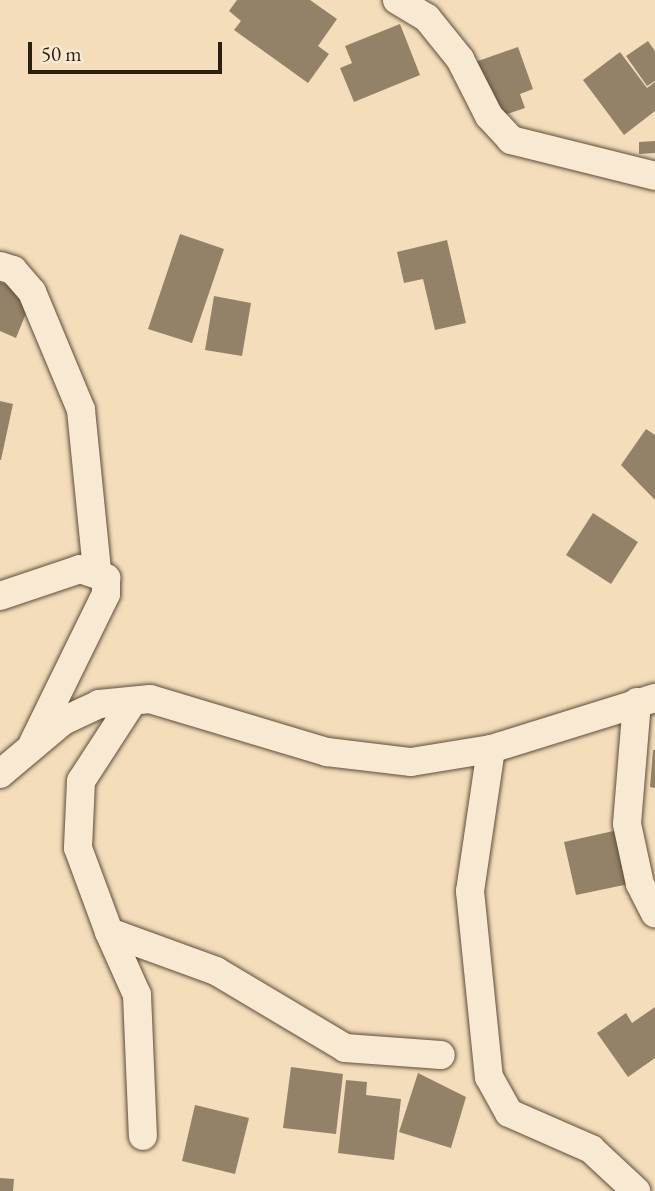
<!DOCTYPE html>
<html>
<head>
<meta charset="utf-8">
<style>
  body { margin:0 }
  #map { position:relative; width:655px; height:1191px; overflow:hidden; background:#f4ddbb; font-family:"EB Garamond",serif }
  div>[style] { position:absolute }
  .building>* { inset:0; background:#948268 }
  .roads { filter:drop-shadow(0 0 2px #5d4e39) drop-shadow(0 0 2px #5d4e39) }
  .minor>* { height:28px; margin:-14px; padding:0 14px; transform-origin:14px; border-radius:14px; background:#f8e9d3 }
  span { translate:-50% -50%; white-space:nowrap; text-align:center; line-height:1.15; -webkit-text-stroke:5px #f8e9d3; paint-order:stroke }
  .scale { position:absolute; left:28px; top:42px; width:194px; height:32px; box-sizing:border-box; border:4px solid #2b1f0e; border-top:0; padding-left:9px; font-size:21px; line-height:24px; white-space:nowrap; color:#2b1f0e; -webkit-text-stroke:5px #f8e9d3; paint-order:stroke }
</style>
</head>
<body>
<div id="map">
  <div class="building">
    <i style="clip-path:polygon(237px 0,310px 0,337px 19px,318px 46px,329px 54px,308px 83px,234px 30px,241px 21px,229px 11px)"></i>
    <i style="clip-path:polygon(400px 24px,420px 75px,354px 102px,340px 68px,352px 63px,345px 46px)"></i>
    <i style="clip-path:polygon(648px 41px,655px 51px,655px 81px,647px 86px,626px 56px)"></i>
    <i style="clip-path:polygon(518px 47px,533px 89px,520px 94px,525px 108px,495px 118px,475px 62px)"></i>
    <i style="clip-path:polygon(620px 52px,647px 88px,655px 82px,655px 111px,624px 135px,583px 80px)"></i>
    <i style="clip-path:polygon(655px 141px,655px 153px,639px 154px,639px 142px)"></i>
    <i style="clip-path:polygon(180px 234px,224px 249px,192px 343px,148px 329px)"></i>
    <i style="clip-path:polygon(447px 240px,466px 323px,435px 330px,423px 279px,404px 283px,397px 252px)"></i>
    <i style="clip-path:polygon(0 282px,33px 296px,16px 338px,0 331px)"></i>
    <i style="clip-path:polygon(214px 296px,251px 303px,242px 356px,205px 350px)"></i>
    <i style="clip-path:polygon(0 401px,13px 404px,1px 460px,0 460px)"></i>
    <i style="clip-path:polygon(646px 429px,655px 435px,655px 500px,621px 465px)"></i>
    <i style="clip-path:polygon(593px 513px,638px 542px,611px 584px,566px 555px)"></i>
    <i style="clip-path:polygon(653px 750px,655px 750px,655px 788px,650px 787px)"></i>
    <i style="clip-path:polygon(618px 830px,629px 884px,576px 895px,564px 842px)"></i>
    <i style="clip-path:polygon(655px 1007px,655px 1058px,628px 1077px,597px 1033px,626px 1013px,632px 1023px)"></i>
    <i style="clip-path:polygon(291px 1067px,343px 1074px,336px 1134px,283px 1128px)"></i>
    <i style="clip-path:polygon(418px 1073px,466px 1097px,451px 1148px,399px 1132px)"></i>
    <i style="clip-path:polygon(346px 1080px,367px 1082px,366px 1095px,401px 1099px,394px 1160px,338px 1153px)"></i>
    <i style="clip-path:polygon(195px 1105px,249px 1118px,235px 1174px,182px 1161px)"></i>
    <i style="clip-path:polygon(0 1178px,14px 1179px,13px 1191px,0 1191px)"></i>
  </div>
  <div class="roads">
    <div class="minor">
      <i style="left:397px;top:0;width:35px;rotate:31deg"></i>
      <i style="left:427px;top:18px;width:53px;rotate:51.2deg"></i>
      <i style="left:460px;top:59px;width:64px;rotate:63deg"></i>
      <i style="left:489px;top:116px;width:33px;rotate:47deg"></i>
      <i style="left:511px;top:140px;width:148px;rotate:14deg"></i>
      <i style="left:0;top:266px;width:14px;rotate:17deg"></i>
      <i style="left:13px;top:270px;width:29px;rotate:49deg"></i>
      <i style="left:32px;top:292px;width:128px;rotate:67.4deg"></i>
      <i style="left:81px;top:410px;width:161px;rotate:84.3deg"></i>
      <i style="left:0;top:596px;width:84px;rotate:-18.6deg"></i>
      <i style="left:80px;top:569px;width:28px;rotate:19deg"></i>
      <i style="left:106px;top:578px;width:16px;rotate:90deg"></i>
      <i style="left:106px;top:594px;width:166px;rotate:116.1deg"></i>
      <i style="left:133px;top:701px;width:95px;rotate:123deg"></i>
      <i style="left:81px;top:781px;width:67px;rotate:92.6deg"></i>
      <i style="left:78px;top:848px;width:90px;rotate:69.7deg"></i>
      <i style="left:109px;top:932px;width:114px;rotate:20deg"></i>
      <i style="left:216px;top:971px;width:150px;rotate:30.8deg"></i>
      <i style="left:345px;top:1048px;width:96px;rotate:4.2deg"></i>
      <i style="left:637px;top:702px;width:122px;rotate:94.7deg"></i>
      <i style="left:627px;top:824px;width:61px;rotate:77.8deg"></i>
      <i style="left:640px;top:884px;width:33px;rotate:63deg"></i>
      <i style="left:491px;top:749px;width:144px;rotate:98.4deg"></i>
      <i style="left:470px;top:891px;width:187px;rotate:84.2deg"></i>
      <i style="left:489px;top:1077px;width:41px;rotate:60.9deg"></i>
      <i style="left:509px;top:1113px;width:90px;rotate:23.7deg"></i>
      <i style="left:591px;top:1149px;width:62px;rotate:43deg"></i>
      <i style="left:0;top:774px;width:82px;rotate:-40.1deg"></i>
      <i style="left:63px;top:721px;width:40px;rotate:-25deg"></i>
      <i style="left:99px;top:704px;width:51px;rotate:-5.6deg"></i>
      <i style="left:150px;top:699px;width:185px;rotate:16.7deg"></i>
      <i style="left:327px;top:752px;width:85px;rotate:6.8deg"></i>
      <i style="left:411px;top:762px;width:81px;rotate:-9.2deg"></i>
      <i style="left:491px;top:749px;width:172px;rotate:-17.3deg"></i>
      <i style="left:109px;top:932px;width:69px;rotate:66deg"></i>
      <i style="left:137px;top:995px;width:141px;rotate:87.6deg"></i>
    </div>
  </div>
  <div class="scale">50 m</div>
</div>
</body>
</html>
